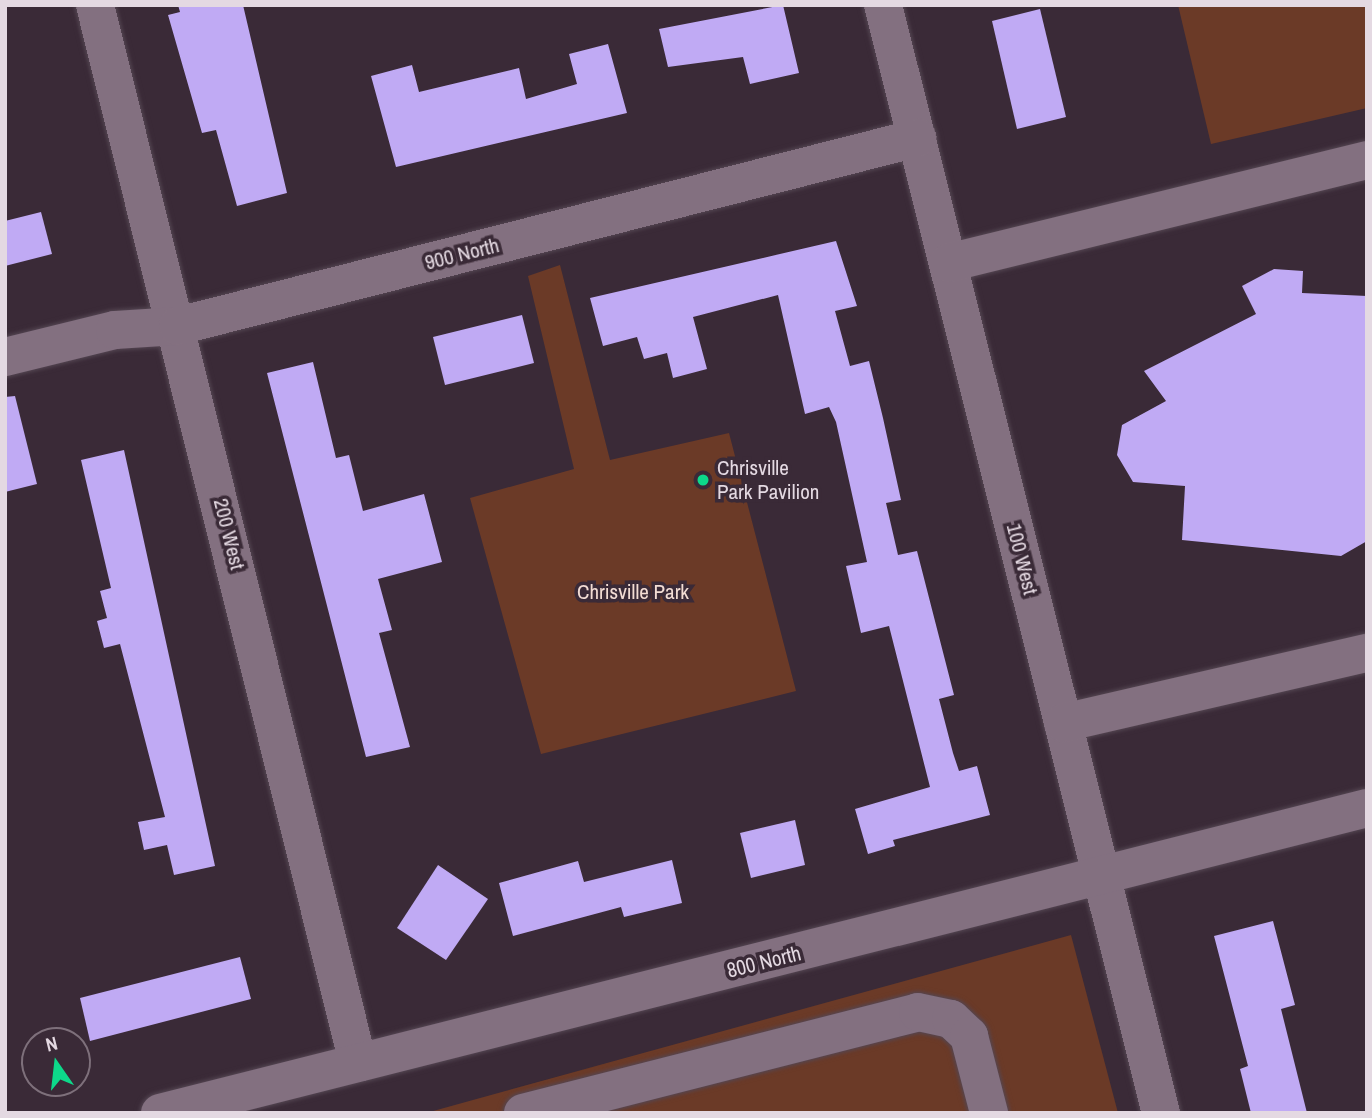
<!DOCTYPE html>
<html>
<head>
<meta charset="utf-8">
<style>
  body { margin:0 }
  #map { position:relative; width:1372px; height:1118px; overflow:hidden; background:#3a2a37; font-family:"Archivo Narrow",sans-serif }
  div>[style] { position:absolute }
  .green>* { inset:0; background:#6b3a27 }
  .building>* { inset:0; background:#c0aaf4 }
  .roads { filter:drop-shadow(0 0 2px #544652) drop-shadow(0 0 2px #544652) }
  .minor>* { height:38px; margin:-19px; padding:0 19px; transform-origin:19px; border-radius:19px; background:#837080 }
  .dots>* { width:19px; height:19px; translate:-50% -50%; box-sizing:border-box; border:4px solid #3a2a37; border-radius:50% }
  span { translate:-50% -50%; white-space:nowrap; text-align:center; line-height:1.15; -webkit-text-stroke:7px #3a2a37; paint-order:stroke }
  .street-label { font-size:21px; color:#e4d9e2 }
  .poi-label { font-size:21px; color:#e4d9e2 }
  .left { translate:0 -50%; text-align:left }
  .park-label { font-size:21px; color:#f2dcd4 }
  .frame { position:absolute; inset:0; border:7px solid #e4d9e2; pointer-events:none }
  .north { position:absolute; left:21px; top:1027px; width:70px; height:70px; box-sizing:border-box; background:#3a2a37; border:2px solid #7e707b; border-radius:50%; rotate:346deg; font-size:19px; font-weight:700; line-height:28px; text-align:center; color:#e4d9e2 }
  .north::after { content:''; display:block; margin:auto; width:24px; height:32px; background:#0dd98a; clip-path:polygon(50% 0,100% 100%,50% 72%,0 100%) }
</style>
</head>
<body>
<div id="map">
  <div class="green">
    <i style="clip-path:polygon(1178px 5px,1367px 5px,1367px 108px,1211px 144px)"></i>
    <i style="clip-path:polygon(560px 265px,610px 460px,729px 433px,796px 691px,541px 754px,470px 498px,574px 469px,528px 276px)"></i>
    <i style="clip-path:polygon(1071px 935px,1118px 1113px,426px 1113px)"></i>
  </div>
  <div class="building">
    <i style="clip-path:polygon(178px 5px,243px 5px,287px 193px,237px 206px,216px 130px,202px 133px,168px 15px,180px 12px)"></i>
    <i style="clip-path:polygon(783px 5px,799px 73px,750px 84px,743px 57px,668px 67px,659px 29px)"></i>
    <i style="clip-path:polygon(1040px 9px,1066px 117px,1017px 129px,992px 21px)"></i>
    <i style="clip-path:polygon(608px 44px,627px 113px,396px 167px,371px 76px,412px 65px,419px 92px,519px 68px,526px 99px,577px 84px,569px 54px)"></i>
    <i style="clip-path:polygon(41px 212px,52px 254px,5px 266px,5px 221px)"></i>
    <i style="clip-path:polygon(836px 241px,857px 306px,835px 311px,850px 366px,869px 361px,883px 418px,901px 500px,886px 503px,898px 555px,917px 551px,954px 695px,939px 699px,953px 753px,959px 771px,977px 766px,990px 815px,893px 840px,895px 846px,868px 854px,855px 809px,930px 787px,889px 626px,861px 633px,846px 566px,867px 562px,836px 422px,829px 407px,805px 414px,778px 295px,693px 317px,707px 369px,673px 378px,667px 353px,644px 359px,637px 337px,603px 346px,590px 298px)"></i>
    <i style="clip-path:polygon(1274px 269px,1303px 271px,1302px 293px,1367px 296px,1367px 541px,1341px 556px,1182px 540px,1185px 486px,1133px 482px,1117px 455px,1122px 425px,1166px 401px,1144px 371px,1256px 314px,1242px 286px)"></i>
    <i style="clip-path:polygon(522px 315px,534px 363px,445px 385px,433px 337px)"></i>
    <i style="clip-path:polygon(313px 362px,336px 458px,349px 455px,363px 511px,424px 494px,442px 562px,378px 579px,392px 630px,379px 633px,410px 747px,366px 757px,267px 373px)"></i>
    <i style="clip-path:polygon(15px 396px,37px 484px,5px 492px,5px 397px)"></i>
    <i style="clip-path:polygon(124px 450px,215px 866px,174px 875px,167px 845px,144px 850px,138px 822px,165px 817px,120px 644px,104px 648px,97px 621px,107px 618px,100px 591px,111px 588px,81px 460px)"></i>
    <i style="clip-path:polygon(795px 820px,805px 865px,751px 878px,740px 833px)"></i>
    <i style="clip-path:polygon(672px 860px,682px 903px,624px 917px,621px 907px,513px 936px,499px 883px,578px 861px,584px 882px)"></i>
    <i style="clip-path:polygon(438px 865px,488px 899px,446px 960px,397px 928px)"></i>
    <i style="clip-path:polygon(1273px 921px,1295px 1005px,1281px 1009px,1307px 1113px,1251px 1113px,1240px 1069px,1248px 1066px,1214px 936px)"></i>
    <i style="clip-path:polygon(240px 957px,251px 999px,90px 1041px,80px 998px)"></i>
  </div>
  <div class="roads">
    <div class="minor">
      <i style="left:95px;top:5px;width:1090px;rotate:76.04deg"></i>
      <i style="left:883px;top:5px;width:1142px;rotate:75.92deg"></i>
      <i style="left:948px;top:263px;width:431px;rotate:-13.8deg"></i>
      <i style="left:5px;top:357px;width:113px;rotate:-13.8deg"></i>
      <i style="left:115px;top:330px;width:63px;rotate:-3.6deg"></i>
      <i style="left:178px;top:326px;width:763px;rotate:-14.27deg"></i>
      <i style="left:1063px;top:723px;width:312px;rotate:-13deg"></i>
      <i style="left:160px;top:1113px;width:1245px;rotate:-14.18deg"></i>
      <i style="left:523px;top:1113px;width:408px;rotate:-14.3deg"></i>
      <i style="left:918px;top:1012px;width:34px;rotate:12deg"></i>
      <i style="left:951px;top:1019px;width:25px;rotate:43deg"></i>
      <i style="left:969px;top:1036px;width:80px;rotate:75.4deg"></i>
    </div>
  </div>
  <div class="dots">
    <i style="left:703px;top:480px;background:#0dd98a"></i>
  </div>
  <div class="street-label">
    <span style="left:462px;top:254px;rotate:-14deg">900 North</span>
    <span style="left:229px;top:534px;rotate:76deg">200 West</span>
    <span style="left:1022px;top:559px;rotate:76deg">100 West</span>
    <span style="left:764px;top:962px;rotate:-14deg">800 North</span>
  </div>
  <div class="poi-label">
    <span class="left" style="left:717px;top:480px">Chrisville<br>Park Pavilion</span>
  </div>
  <div class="park-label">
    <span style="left:633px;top:592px">Chrisville Park</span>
  </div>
  <div class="frame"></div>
  <div class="north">N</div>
</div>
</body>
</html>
